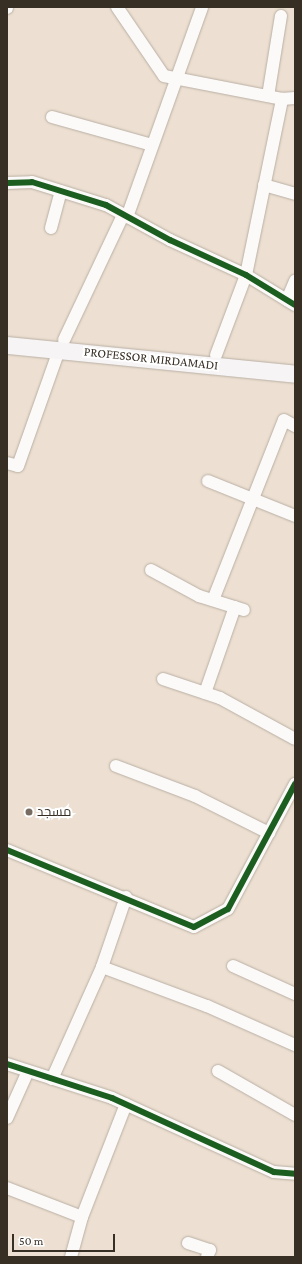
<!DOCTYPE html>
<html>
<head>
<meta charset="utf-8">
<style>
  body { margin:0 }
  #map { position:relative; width:302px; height:1264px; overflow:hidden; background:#ede0d2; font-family:"Crimson Pro",Cairo,serif }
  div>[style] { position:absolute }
  .roads { filter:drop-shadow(0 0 1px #b9afa4) drop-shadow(0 0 1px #b9afa4) }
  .minor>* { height:12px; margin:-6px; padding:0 6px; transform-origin:6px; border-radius:6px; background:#fcfaf8 }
  .secondary>* { height:17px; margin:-8.5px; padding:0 8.5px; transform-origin:8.5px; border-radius:8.5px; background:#f7f4f5 }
  .cycleway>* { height:6px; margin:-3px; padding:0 3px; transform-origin:3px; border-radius:3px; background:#1b5e20 }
  .dots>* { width:11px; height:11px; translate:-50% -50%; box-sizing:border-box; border:2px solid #fff; border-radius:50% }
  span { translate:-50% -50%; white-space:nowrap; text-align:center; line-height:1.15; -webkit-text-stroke:4px #fff; paint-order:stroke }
  .street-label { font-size:13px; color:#372e24 }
  .poi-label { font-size:13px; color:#372e24 }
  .left { translate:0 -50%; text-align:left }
  .frame { position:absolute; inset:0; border:8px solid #372e24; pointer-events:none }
  .scale { position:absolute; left:12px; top:1234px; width:103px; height:18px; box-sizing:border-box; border:2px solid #372e24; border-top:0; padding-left:5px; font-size:12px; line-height:14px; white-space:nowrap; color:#372e24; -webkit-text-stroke:3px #fff; paint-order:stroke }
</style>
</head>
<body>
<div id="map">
  <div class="roads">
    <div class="minor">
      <i style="left:117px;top:7px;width:83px;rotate:55.7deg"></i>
      <i style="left:164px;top:76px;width:120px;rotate:11deg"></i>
      <i style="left:282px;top:99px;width:13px;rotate:-4deg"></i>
      <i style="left:7px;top:8px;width:1px;rotate:-90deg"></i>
      <i style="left:268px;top:96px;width:81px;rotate:-80.8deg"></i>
      <i style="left:52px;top:117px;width:104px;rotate:15.6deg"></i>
      <i style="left:7px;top:183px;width:25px;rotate:-2deg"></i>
      <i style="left:32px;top:182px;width:77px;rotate:17.3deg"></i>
      <i style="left:106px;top:205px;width:73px;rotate:28.7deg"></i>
      <i style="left:170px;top:240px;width:84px;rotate:24.7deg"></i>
      <i style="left:246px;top:275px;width:57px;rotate:31.5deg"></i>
      <i style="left:264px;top:185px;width:32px;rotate:16deg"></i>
      <i style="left:127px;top:217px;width:223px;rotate:-70.3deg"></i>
      <i style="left:51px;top:228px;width:38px;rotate:-75deg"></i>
      <i style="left:287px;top:300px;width:21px;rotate:-67deg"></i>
      <i style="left:64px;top:340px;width:138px;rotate:-64.7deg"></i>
      <i style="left:216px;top:355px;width:85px;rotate:-69.4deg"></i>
      <i style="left:246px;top:275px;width:180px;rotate:-78.4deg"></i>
      <i style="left:7px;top:463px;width:11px;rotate:15deg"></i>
      <i style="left:18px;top:466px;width:123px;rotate:-70.5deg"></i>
      <i style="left:208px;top:481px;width:94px;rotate:21.9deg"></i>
      <i style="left:151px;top:570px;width:55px;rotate:28.4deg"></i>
      <i style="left:199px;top:596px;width:47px;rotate:17.3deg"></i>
      <i style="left:213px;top:600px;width:193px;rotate:-68.5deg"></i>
      <i style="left:284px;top:420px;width:13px;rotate:29deg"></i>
      <i style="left:163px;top:679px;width:60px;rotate:18.4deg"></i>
      <i style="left:220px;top:698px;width:85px;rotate:28.7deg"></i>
      <i style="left:205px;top:693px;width:91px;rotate:-70.8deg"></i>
      <i style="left:116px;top:766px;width:85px;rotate:20.8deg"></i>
      <i style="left:195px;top:796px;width:83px;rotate:26.6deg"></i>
      <i style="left:7px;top:850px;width:202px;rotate:22.4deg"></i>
      <i style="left:194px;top:927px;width:38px;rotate:-28deg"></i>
      <i style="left:228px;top:909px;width:142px;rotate:-61.8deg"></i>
      <i style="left:233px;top:966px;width:68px;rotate:24.3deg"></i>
      <i style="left:102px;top:967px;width:112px;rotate:20.4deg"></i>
      <i style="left:207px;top:1006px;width:96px;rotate:23.9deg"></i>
      <i style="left:7px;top:1064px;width:110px;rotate:17.9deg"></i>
      <i style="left:112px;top:1098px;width:178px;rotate:24.6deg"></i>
      <i style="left:274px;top:1172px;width:21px;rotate:5deg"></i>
      <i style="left:218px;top:1071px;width:89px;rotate:29.7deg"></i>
      <i style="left:52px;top:1079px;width:123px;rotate:-65.9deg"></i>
      <i style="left:102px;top:967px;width:74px;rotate:-71.1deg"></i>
      <i style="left:7px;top:1118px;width:51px;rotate:-65.9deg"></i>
      <i style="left:7px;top:1188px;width:80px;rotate:21.1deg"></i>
      <i style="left:188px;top:1243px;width:23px;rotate:18deg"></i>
      <i style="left:210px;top:1250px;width:8px;rotate:113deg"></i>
      <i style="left:71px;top:1257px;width:41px;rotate:-74.6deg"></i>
      <i style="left:82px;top:1217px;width:121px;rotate:-68.7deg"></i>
    </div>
    <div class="secondary">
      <i style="left:7px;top:345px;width:289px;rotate:5.7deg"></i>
    </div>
  </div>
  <div class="cycleway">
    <i style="left:7px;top:183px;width:25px;rotate:-2deg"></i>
    <i style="left:32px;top:182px;width:77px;rotate:17.3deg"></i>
    <i style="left:106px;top:205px;width:73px;rotate:28.7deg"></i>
    <i style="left:170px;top:240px;width:84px;rotate:24.7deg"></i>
    <i style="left:246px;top:275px;width:57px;rotate:31.5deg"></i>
    <i style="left:7px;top:850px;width:202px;rotate:22.4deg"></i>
    <i style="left:194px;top:927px;width:38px;rotate:-28deg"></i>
    <i style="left:228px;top:909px;width:142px;rotate:-61.8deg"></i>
    <i style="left:7px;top:1064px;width:110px;rotate:17.9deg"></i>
    <i style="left:112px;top:1098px;width:178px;rotate:24.6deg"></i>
    <i style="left:274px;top:1172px;width:21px;rotate:5deg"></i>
  </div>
  <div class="dots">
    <i style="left:29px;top:812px;background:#776c61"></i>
  </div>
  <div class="street-label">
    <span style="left:151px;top:359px;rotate:6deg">PROFESSOR MIRDAMADI</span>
  </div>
  <div class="poi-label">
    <span class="left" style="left:37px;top:812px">مسجد</span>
  </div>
  <div class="frame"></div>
  <div class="scale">50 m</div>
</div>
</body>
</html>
